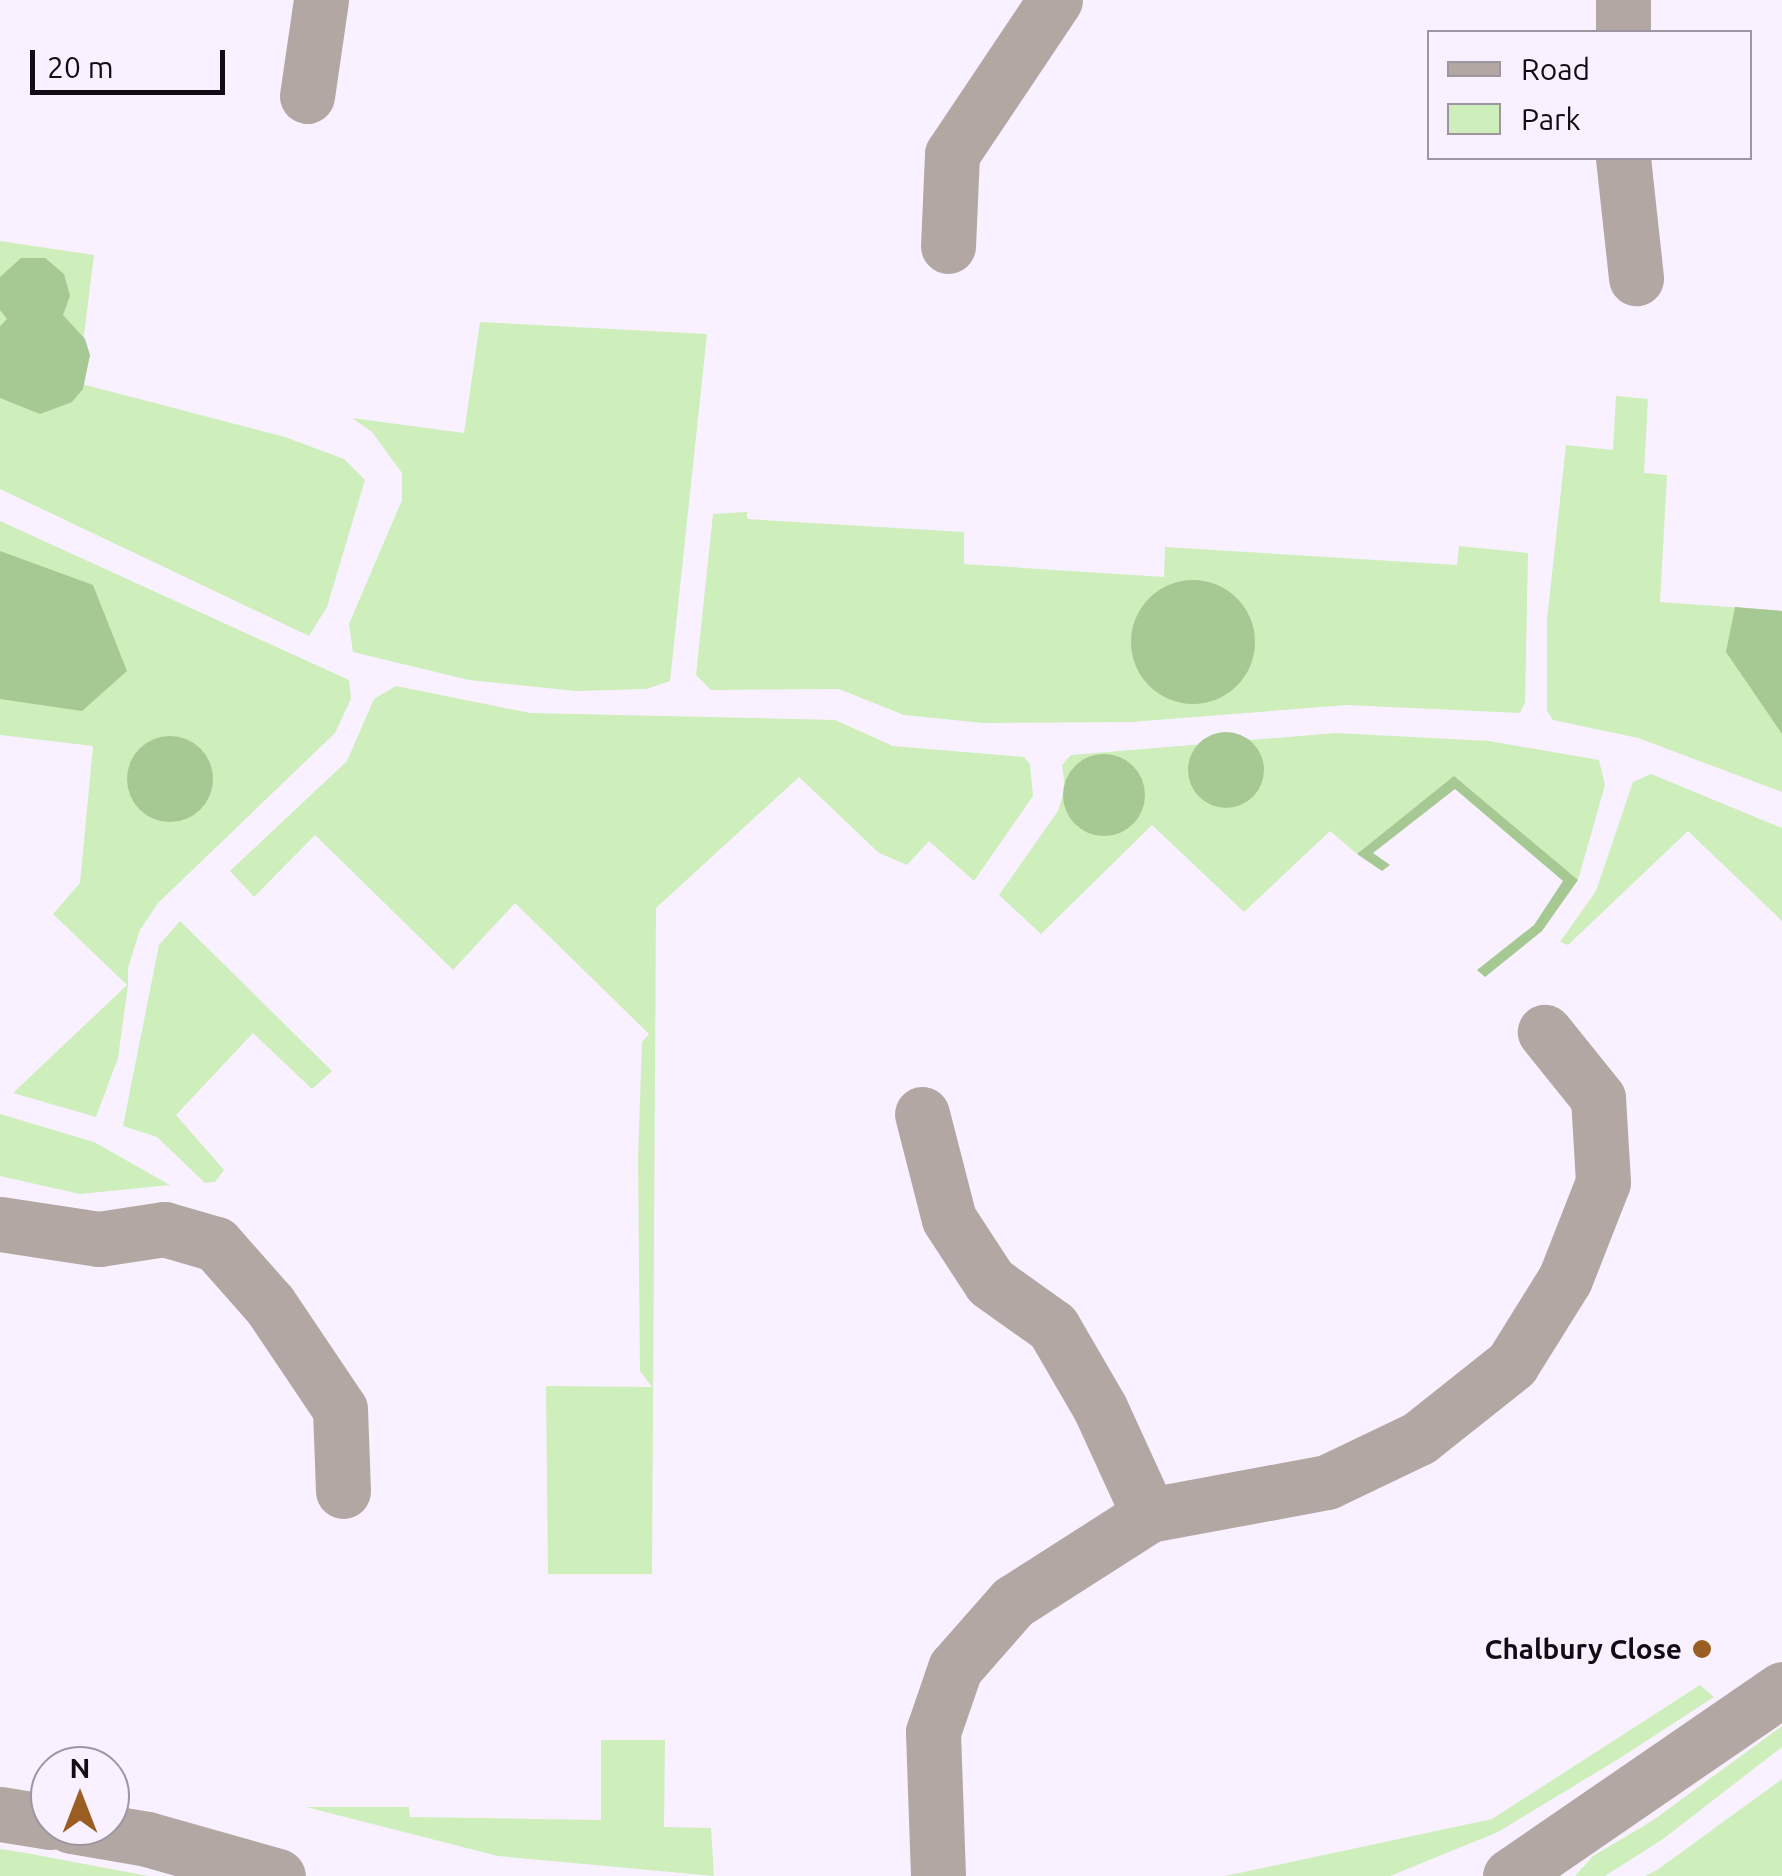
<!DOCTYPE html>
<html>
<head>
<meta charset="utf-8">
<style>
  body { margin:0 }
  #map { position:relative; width:1782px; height:1876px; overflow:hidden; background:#f9f1ff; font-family:Ubuntu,sans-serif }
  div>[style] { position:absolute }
  .green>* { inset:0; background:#ceeebc }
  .forest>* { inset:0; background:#a6c893 }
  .round { border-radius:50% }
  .minor>* { height:55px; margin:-27.5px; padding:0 27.5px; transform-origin:27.5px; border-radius:27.5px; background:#b3a7a3 }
  .dots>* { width:28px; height:28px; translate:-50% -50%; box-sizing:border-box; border:5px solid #f9f1ff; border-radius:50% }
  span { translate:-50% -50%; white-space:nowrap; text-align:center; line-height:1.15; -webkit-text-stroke:10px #f9f1ff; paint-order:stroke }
  .poi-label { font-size:28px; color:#120d15; font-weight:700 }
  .right { translate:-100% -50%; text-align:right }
  .legend { position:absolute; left:1427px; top:30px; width:325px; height:130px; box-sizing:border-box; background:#f9f1ff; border:2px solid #9d96a1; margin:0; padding:12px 18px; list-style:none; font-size:30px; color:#120d15 }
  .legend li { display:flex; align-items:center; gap:20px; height:50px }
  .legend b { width:50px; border:2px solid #9d96a1 }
  .north { position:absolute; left:30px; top:1746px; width:100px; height:100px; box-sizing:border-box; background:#f9f1ff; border:2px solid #9d96a1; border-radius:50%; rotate:0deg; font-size:28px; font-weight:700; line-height:40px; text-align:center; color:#120d15 }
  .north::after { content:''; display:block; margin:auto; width:35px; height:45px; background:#9a5d22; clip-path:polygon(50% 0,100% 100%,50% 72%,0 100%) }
  .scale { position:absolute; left:30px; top:50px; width:195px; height:45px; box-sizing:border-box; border:5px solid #120d15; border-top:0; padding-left:12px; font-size:30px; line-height:35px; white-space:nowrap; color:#120d15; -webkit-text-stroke:8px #f9f1ff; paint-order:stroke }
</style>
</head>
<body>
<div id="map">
  <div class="green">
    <i style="clip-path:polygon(0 241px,94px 255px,78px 383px,285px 437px,344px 459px,365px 480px,327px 607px,309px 636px,0 489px)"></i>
    <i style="clip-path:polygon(480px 322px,707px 334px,670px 681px,646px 689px,576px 691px,469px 680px,353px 652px,349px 624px,402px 500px,402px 473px,372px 432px,352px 418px,464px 433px)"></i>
    <i style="clip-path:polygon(1616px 396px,1648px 399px,1644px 473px,1667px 475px,1660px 602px,1782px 611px,1782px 792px,1638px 738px,1553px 720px,1547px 711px,1547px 620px,1566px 445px,1613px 450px)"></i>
    <i style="clip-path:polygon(747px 512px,747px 519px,964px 532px,964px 564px,1164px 577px,1165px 547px,1457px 565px,1459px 546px,1528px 553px,1525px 702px,1520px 713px,1347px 705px,1131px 722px,983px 723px,904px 715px,839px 689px,711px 690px,696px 675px,713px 514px)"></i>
    <i style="clip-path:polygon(0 521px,349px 680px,351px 699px,335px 733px,158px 903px,140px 930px,128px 968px,128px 985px,118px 1058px,96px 1117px,13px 1093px,127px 985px,53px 914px,80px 883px,93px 746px,0 735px)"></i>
    <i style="clip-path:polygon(396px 686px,530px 713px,835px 720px,893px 746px,1024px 757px,1030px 764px,1033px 796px,974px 881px,929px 841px,907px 865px,879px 853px,799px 777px,656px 908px,652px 1574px,548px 1574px,546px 1386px,652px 1387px,640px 1371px,638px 1158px,642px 1042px,649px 1034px,515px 903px,453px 970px,315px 835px,254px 897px,230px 871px,347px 761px,374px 699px)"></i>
    <i style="clip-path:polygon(1336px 733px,1489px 741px,1599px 760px,1605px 785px,1578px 880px,1454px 777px,1357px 854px,1330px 831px,1244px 912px,1152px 825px,1041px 934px,999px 895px,1058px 811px,1065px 788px,1062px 765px,1071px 755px)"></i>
    <i style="clip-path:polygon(1651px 774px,1782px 828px,1782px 921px,1688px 831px,1568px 945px,1560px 942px,1596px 891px,1633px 782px)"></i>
    <i style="clip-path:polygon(180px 921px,332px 1071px,312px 1089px,253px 1033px,176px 1115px,224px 1170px,215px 1182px,205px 1183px,157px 1137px,123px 1126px,159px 945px)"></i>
    <i style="clip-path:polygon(0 1114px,94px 1142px,170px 1185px,80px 1194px,0 1176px)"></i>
    <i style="clip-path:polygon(1700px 1685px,1714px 1697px,1620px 1758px,1498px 1832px,1390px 1876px,1225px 1876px,1492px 1819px)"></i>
    <i style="clip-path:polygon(1782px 1726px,1782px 1747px,1663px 1839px,1605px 1876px,1575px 1876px,1593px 1856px,1652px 1821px)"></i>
    <i style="clip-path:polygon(601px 1740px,665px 1740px,664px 1827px,711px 1828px,714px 1876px,498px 1856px,306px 1807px,409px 1807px,410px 1817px,601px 1820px)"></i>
    <i style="clip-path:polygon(1782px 1779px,1782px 1876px,1645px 1876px,1657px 1870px)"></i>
    <i style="clip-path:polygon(0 1849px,26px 1853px,148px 1876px,0 1876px)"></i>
  </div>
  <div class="forest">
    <i style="clip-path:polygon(21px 258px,45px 258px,64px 274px,70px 296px,63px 315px,85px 339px,90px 355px,83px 389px,72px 402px,40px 414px,0 398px,0 326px,7px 319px,0 310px,0 277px)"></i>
    <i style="clip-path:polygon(0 551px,93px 585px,127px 671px,82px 711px,0 699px)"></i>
    <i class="round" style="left:1131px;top:580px;width:124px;height:124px"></i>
    <i style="clip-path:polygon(1735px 607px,1782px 611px,1782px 734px,1726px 652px)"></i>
    <i class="round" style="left:1188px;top:732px;width:76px;height:76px"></i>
    <i class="round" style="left:127px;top:736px;width:86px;height:86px"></i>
    <i class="round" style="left:1063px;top:754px;width:82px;height:82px"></i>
    <i style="clip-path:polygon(1454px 776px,1578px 880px,1542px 931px,1485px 977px,1477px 970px,1534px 925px,1563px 881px,1455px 789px,1373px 853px,1390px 865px,1382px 871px,1357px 854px)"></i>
  </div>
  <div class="minor">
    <i style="left:1623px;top:32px;width:32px;rotate:-90deg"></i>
    <i style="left:307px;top:96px;width:97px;rotate:-81.7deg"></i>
    <i style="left:1623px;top:158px;width:121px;rotate:83.8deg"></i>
    <i style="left:948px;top:246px;width:92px;rotate:-87.5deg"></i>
    <i style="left:952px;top:154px;width:185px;rotate:-56.2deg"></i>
    <i style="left:922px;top:1114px;width:108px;rotate:75.6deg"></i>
    <i style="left:949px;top:1219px;width:75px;rotate:56.9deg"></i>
    <i style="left:990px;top:1282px;width:77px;rotate:35.5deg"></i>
    <i style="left:1053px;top:1327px;width:94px;rotate:59.9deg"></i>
    <i style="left:1100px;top:1408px;width:118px;rotate:65.4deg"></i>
    <i style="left:0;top:1224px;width:100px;rotate:8.6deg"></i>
    <i style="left:99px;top:1239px;width:66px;rotate:-8.7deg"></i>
    <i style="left:164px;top:1229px;width:54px;rotate:16.1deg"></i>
    <i style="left:216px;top:1244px;width:81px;rotate:48.5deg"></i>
    <i style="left:270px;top:1305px;width:125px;rotate:56.1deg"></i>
    <i style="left:340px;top:1409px;width:82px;rotate:87.9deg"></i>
    <i style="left:0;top:1814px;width:51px;rotate:9.1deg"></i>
    <i style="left:71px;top:1826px;width:77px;rotate:9.7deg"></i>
    <i style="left:147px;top:1839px;width:136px;rotate:15.8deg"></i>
    <i style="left:938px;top:1876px;width:144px;rotate:-92deg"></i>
    <i style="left:933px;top:1732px;width:68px;rotate:-71deg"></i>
    <i style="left:955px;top:1668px;width:88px;rotate:-48.7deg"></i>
    <i style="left:1013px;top:1602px;width:161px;rotate:-32.6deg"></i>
    <i style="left:1149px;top:1515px;width:181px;rotate:-10.5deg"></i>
    <i style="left:1327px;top:1482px;width:102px;rotate:-25.6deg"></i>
    <i style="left:1419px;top:1438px;width:119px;rotate:-38.5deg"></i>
    <i style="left:1512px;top:1364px;width:100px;rotate:-58.1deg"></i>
    <i style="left:1565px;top:1279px;width:104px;rotate:-68.6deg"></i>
    <i style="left:1603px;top:1182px;width:84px;rotate:-93.4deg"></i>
    <i style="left:1598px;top:1098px;width:85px;rotate:-128.8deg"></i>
    <i style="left:1510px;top:1876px;width:330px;rotate:-34.5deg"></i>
  </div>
  <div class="dots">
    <i style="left:1702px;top:1649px;background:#9a5d22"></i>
  </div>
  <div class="poi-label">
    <span class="right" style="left:1682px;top:1649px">Chalbury Close</span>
  </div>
  <ul class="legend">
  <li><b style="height:12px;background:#b3a7a3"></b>Road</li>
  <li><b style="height:28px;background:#ceeebc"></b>Park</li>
  </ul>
  <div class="north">N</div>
  <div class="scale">20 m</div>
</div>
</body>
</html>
